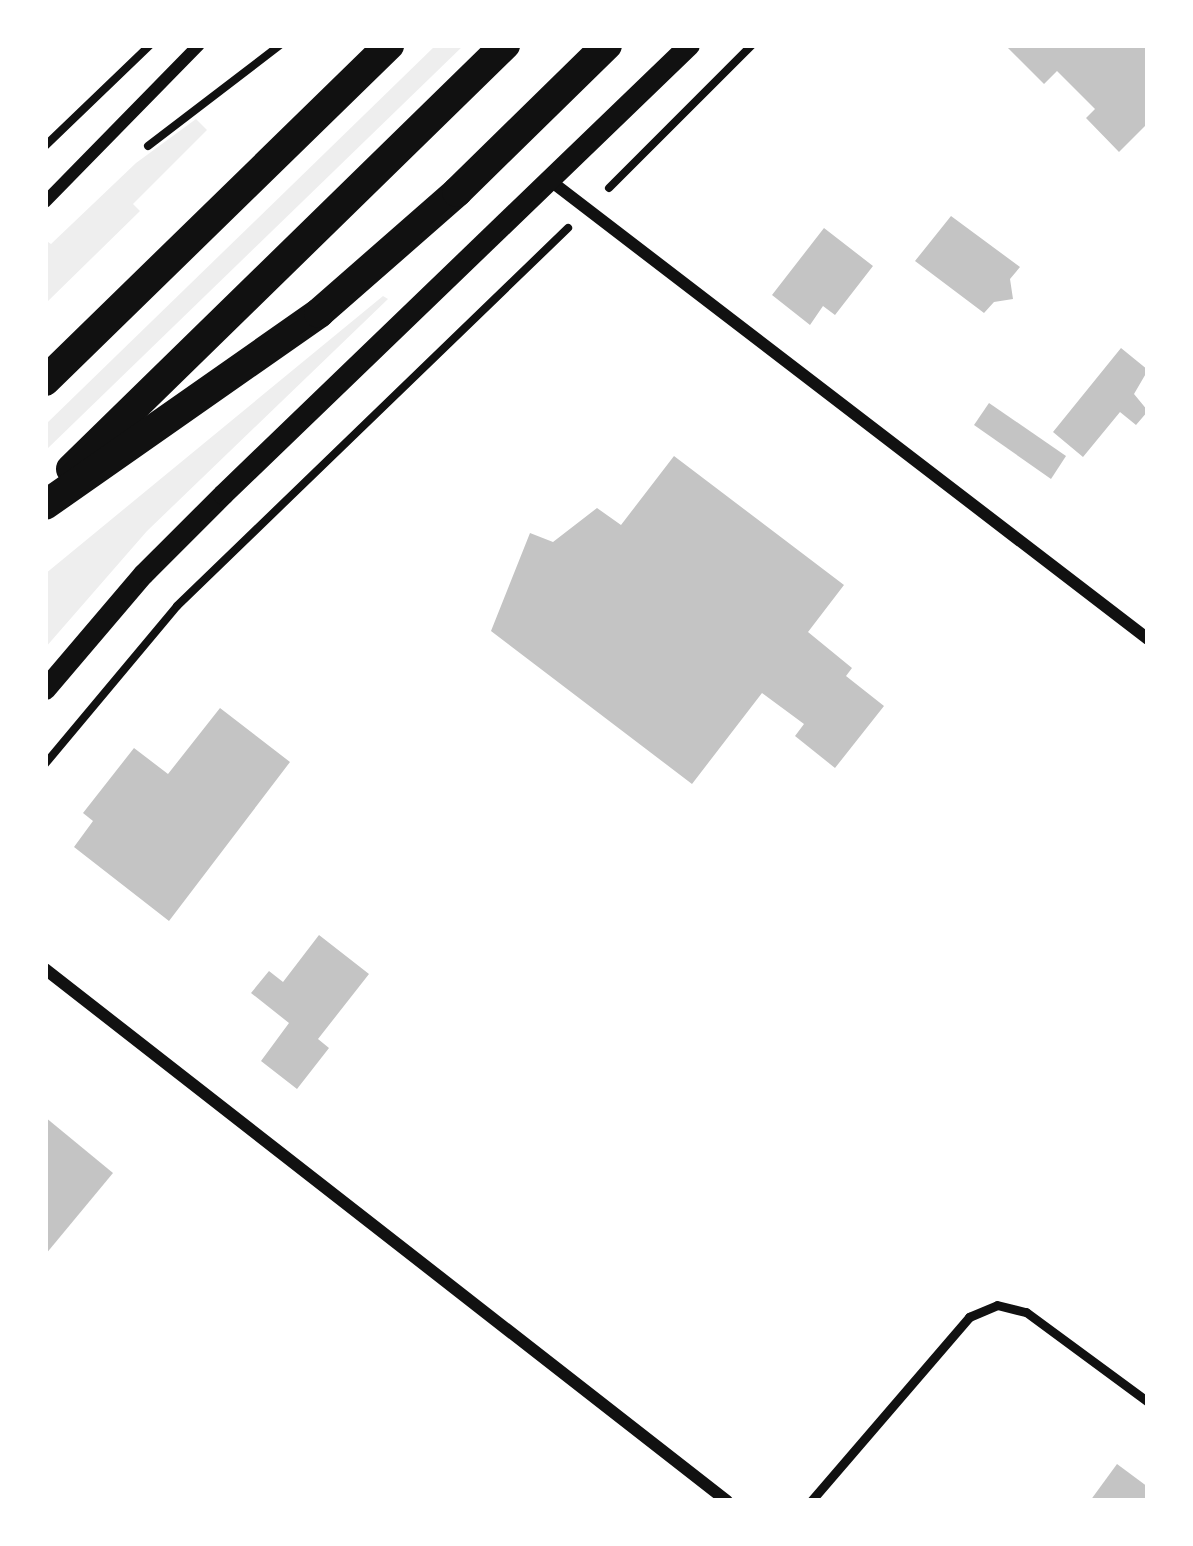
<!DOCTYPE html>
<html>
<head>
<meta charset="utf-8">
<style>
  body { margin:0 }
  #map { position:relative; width:1193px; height:1546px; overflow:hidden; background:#fff; font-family:Arial,sans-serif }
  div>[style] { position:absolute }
  .green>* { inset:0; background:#eee }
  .building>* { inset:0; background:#c4c4c4 }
  .path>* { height:8px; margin:-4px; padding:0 4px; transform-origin:4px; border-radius:4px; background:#111 }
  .service>* { height:9px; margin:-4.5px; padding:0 4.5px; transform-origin:4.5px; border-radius:4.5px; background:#111 }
  .minor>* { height:12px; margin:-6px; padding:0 6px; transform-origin:6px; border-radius:6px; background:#111 }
  .tertiary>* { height:21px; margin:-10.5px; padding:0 10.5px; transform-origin:10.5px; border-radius:10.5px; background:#111 }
  .primary>* { height:30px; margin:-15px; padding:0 15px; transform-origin:15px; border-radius:15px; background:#111 }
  span { translate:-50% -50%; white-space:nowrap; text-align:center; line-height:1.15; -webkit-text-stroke:10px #fff; paint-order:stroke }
  .frame { position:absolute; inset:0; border:48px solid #fff; pointer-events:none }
</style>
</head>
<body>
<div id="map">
  <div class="green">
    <i style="clip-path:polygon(436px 45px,464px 45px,45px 451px,45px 425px)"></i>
    <i style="clip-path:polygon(196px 119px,207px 130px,133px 204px,140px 211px,45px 304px,45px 240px,51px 244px,136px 163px)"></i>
    <i style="clip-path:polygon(383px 296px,388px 299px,147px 531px,45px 648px,45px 574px)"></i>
  </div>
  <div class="building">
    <i style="clip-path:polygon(1005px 45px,1148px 45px,1148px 123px,1119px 152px,1086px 118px,1095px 109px,1057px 71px,1044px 84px)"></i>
    <i style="clip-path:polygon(951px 216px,1020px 267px,1010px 279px,1013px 299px,994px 302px,984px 313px,915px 261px)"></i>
    <i style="clip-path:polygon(824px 228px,873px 266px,835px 315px,823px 306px,810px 325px,772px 295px)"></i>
    <i style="clip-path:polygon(1121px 348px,1148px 370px,1134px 394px,1148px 411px,1136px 425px,1120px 412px,1083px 457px,1053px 432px)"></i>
    <i style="clip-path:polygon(989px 403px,1066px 456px,1051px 479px,974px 425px)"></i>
    <i style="clip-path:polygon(674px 456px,844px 585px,808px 632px,852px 668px,846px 676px,884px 706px,835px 768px,795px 736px,804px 724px,762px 693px,692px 784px,491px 631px,530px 533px,553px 542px,597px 508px,621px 525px)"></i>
    <i style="clip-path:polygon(220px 708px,290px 762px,169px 921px,74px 847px,93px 821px,83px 813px,134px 748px,168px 774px)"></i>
    <i style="clip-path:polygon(319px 935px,369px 974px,318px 1039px,329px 1048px,297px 1089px,261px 1061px,289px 1023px,251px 993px,269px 971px,283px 982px)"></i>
    <i style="clip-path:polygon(45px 1117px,113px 1173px,45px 1255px)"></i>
    <i style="clip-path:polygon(1117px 1464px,1148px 1487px,1148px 1501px,1090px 1501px)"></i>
  </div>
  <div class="path">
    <i style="left:45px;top:146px;width:146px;rotate:-43.9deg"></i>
    <i style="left:148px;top:146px;width:166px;rotate:-37.4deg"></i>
    <i style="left:609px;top:188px;width:202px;rotate:-45deg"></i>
    <i style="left:45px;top:764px;width:206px;rotate:-50.1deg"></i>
    <i style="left:177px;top:606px;width:544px;rotate:-44.03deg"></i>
  </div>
  <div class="service">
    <i style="left:811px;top:1501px;width:243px;rotate:-49.3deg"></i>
    <i style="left:969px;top:1317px;width:30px;rotate:-23deg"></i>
    <i style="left:997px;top:1305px;width:30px;rotate:14deg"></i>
    <i style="left:1026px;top:1312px;width:152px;rotate:36.4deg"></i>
  </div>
  <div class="minor">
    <i style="left:552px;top:182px;width:751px;rotate:37.48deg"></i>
    <i style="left:45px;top:202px;width:220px;rotate:-45.6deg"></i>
    <i style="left:45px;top:969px;width:865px;rotate:37.96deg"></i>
  </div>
  <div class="tertiary">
    <i style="left:45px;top:689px;width:151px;rotate:-49.6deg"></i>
    <i style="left:143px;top:574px;width:113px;rotate:-45deg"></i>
    <i style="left:223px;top:494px;width:647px;rotate:-43.94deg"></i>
  </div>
  <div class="primary">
    <i style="left:45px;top:381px;width:481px;rotate:-44.3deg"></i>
    <i style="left:71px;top:469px;width:607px;rotate:-44.33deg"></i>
    <i style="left:45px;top:505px;width:335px;rotate:-35deg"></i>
    <i style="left:319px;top:313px;width:184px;rotate:-41.2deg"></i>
    <i style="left:457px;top:192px;width:210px;rotate:-44.4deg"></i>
  </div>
  <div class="frame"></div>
</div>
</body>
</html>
